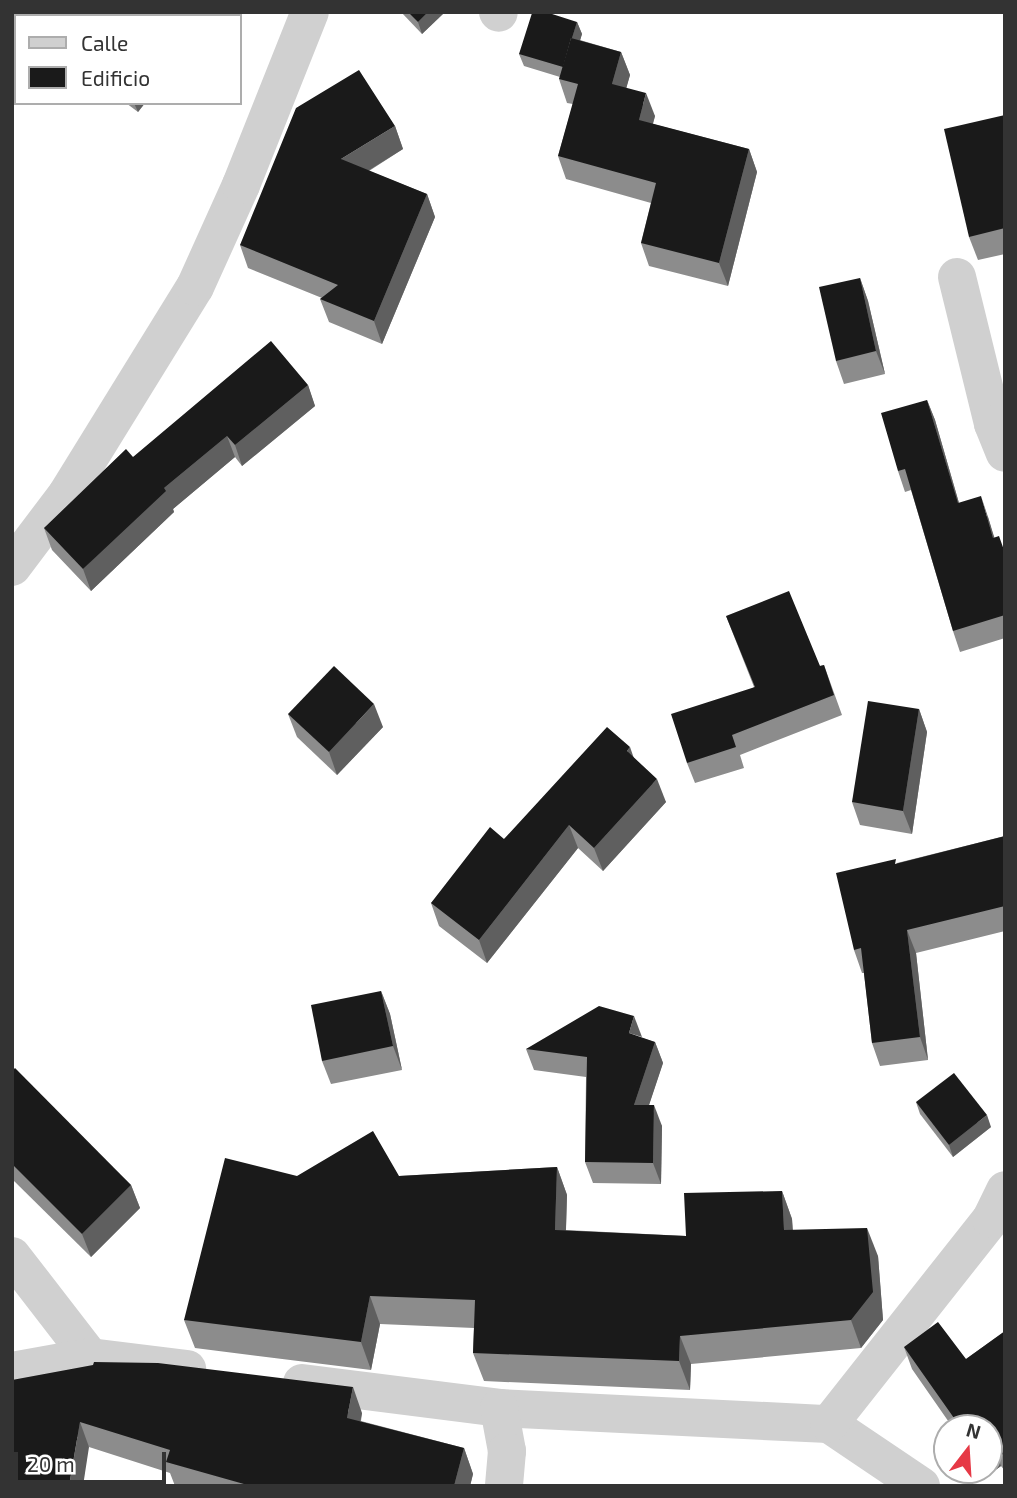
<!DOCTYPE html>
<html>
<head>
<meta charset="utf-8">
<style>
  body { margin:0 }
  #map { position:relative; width:1017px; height:1498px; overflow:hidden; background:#fff; font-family:"Exo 2",sans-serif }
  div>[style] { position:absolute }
  .minor>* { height:38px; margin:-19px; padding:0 19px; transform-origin:19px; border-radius:19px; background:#d0d0d0 }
  .wall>* { inset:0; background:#8c8c8c }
  .shaded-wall>* { inset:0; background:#5f5f5f }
  .building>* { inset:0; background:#1a1a1a }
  span { translate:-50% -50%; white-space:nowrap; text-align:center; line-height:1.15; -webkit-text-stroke:7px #fff; paint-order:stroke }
  .frame { position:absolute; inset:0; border:14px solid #333; pointer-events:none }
  .legend { position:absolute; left:14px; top:14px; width:228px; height:91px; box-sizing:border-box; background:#fff; border:2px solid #adadad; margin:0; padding:9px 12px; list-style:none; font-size:21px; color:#333 }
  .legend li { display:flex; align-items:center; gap:14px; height:35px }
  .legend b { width:35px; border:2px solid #adadad }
  .north { position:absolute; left:933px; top:1414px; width:70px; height:70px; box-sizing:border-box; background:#fff; border:2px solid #adadad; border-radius:50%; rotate:17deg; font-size:19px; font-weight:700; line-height:28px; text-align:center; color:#333 }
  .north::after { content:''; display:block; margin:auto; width:24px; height:32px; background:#e63946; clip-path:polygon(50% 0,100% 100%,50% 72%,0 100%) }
  .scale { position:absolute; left:14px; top:1452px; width:152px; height:32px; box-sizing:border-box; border:4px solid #333; border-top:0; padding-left:9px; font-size:21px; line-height:24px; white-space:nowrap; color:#333; -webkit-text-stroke:5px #fff; paint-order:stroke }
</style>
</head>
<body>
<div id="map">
  <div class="minor">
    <i style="left:498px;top:12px;width:1px;rotate:45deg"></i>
    <i style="left:957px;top:277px;width:151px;rotate:76.2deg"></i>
    <i style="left:993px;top:424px;width:31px;rotate:68deg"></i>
    <i style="left:12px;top:567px;width:91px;rotate:-53deg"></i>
    <i style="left:67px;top:494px;width:243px;rotate:-58.3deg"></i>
    <i style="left:195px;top:287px;width:112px;rotate:-65.7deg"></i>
    <i style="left:241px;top:185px;width:186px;rotate:-68.3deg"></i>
    <i style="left:12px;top:1256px;width:128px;rotate:52.3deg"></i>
    <i style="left:12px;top:1371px;width:79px;rotate:-10.2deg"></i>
    <i style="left:90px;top:1357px;width:98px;rotate:7.1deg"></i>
    <i style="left:302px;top:1383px;width:199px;rotate:7.2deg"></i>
    <i style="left:499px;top:1408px;width:330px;rotate:2.8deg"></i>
    <i style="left:829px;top:1424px;width:111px;rotate:34deg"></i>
    <i style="left:499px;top:1408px;width:44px;rotate:79.5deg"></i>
    <i style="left:507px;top:1451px;width:35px;rotate:95deg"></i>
    <i style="left:829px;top:1424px;width:261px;rotate:-51.7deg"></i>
    <i style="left:991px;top:1219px;width:32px;rotate:-64deg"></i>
  </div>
  <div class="wall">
    <i style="clip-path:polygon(401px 12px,445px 12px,422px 34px)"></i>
    <i style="clip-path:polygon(577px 22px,582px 34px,580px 40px,621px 52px,630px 75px,626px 88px,655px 116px,653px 124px,749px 149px,757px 172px,728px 286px,649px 266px,641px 243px,651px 203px,566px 179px,558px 156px,573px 104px,567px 103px,559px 79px,560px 77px,524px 66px,519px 54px)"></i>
    <i style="clip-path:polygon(126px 103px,145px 103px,138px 112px)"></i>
    <i style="clip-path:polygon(1005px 115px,1005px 254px,978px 260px,969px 237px)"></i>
    <i style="clip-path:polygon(395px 126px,403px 149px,369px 171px,427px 194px,435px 217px,382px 344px,329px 322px,320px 299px,322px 298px,248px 268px,240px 245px)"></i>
    <i style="clip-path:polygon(860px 278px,868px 301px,885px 374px,844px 384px,836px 361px)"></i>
    <i style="clip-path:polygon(308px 385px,315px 406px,242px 466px,235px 457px,173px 509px,174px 512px,91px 591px,52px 550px,44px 528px,133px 457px)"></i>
    <i style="clip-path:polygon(927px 400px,935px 420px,959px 503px,988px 517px,994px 538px,1005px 552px,1005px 638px,960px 652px,953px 631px,911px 490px,905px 492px,898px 471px)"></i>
    <i style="clip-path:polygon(726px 616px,820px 666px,824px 665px,842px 715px,740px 755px,744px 768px,695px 783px,687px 763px,754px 687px)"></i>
    <i style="clip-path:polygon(919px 709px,927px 732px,912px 834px,860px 825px,852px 802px)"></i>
    <i style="clip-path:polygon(288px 714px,383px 727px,337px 775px,297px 737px)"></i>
    <i style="clip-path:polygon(634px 758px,666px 802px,603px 871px,578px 848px,487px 963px,439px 926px,431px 903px,504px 839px)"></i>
    <i style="clip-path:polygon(1005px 836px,1005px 931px,916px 953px,928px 1060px,880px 1066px,872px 1043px,864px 973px,862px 973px,854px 950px,897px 863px)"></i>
    <i style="clip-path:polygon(381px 991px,390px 1014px,402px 1070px,331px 1084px,322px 1061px)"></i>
    <i style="clip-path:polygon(642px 1038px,655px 1042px,663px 1063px,649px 1105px,662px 1126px,661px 1184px,593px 1183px,585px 1162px,586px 1077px,534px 1070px,526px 1049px)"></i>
    <i style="clip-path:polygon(12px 1071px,131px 1185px,140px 1208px,91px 1257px,12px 1179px)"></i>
    <i style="clip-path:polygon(916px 1102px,991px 1127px,953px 1157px,920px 1114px)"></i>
    <i style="clip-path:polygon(557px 1167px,567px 1195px,566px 1230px,686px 1236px,782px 1191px,792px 1219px,793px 1230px,878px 1256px,883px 1320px,861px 1348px,691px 1364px,690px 1390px,484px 1381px,473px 1353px,474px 1328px,380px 1324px,371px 1370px,195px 1348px,184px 1320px,297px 1176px,399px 1176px)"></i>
    <i style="clip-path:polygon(1005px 1331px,1005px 1471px,1001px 1466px,987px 1476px,983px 1470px,989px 1470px,989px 1428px,953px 1428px,912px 1369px,904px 1347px,966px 1359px)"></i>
    <i style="clip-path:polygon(12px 1380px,362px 1413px,361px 1421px,464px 1448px,473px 1474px,470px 1486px,175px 1486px,170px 1473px,89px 1447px)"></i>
  </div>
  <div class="shaded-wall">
    <i style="clip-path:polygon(428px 12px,445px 12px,422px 34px,418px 22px)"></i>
    <i style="clip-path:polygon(577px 22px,582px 34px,568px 80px,563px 67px)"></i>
    <i style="clip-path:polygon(621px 52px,630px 75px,621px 107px,612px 84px)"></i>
    <i style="clip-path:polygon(646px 93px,655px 116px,647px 143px,639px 120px)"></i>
    <i style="clip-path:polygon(134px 103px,145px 103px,138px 112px)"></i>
    <i style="clip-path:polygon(395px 126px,403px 149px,350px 182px,341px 159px)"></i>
    <i style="clip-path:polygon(749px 149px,757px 172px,728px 286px,719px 263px)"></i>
    <i style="clip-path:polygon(427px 194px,435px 217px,382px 344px,374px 321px)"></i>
    <i style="clip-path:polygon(860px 278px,868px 301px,885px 374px,876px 351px)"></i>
    <i style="clip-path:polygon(308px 385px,315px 406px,242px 466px,235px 445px)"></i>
    <i style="clip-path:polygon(927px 400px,935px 420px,965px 524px,958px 503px)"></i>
    <i style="clip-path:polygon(227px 436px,235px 457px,173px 509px,174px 512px,91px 591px,83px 569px,164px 488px)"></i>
    <i style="clip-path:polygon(981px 496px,988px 517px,1001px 559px,993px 538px)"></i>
    <i style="clip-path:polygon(374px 704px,383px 727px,337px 775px,329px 752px)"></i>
    <i style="clip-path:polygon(919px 709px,927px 732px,912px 834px,903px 811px)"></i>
    <i style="clip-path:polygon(630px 747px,638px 770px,627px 751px)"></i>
    <i style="clip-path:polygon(657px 779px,666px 802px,603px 871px,594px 848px)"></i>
    <i style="clip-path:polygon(569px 825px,578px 848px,487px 963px,479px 940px)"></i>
    <i style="clip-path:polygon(907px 930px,916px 953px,928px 1060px,920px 1037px)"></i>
    <i style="clip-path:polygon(381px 991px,390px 1014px,402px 1070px,393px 1046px)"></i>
    <i style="clip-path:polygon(634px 1016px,642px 1037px,629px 1033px)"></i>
    <i style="clip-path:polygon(655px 1042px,663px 1063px,642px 1126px,634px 1105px)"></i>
    <i style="clip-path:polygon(654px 1105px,662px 1126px,661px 1184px,653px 1163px)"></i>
    <i style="clip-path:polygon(987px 1115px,991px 1127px,953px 1157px,949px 1145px)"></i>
    <i style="clip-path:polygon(557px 1167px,567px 1195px,565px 1258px,555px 1230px)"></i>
    <i style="clip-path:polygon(131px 1185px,140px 1208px,91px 1257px,82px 1234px)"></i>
    <i style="clip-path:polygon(782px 1191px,792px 1219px,794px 1259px,784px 1230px)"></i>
    <i style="clip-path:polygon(867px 1228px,878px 1256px,883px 1320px,861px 1348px,851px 1320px)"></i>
    <i style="clip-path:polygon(370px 1296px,380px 1324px,371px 1370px,361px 1342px)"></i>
    <i style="clip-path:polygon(680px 1336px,691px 1364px,690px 1390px,679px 1361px)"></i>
    <i style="clip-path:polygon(353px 1387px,362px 1413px,356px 1443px,347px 1418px)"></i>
    <i style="clip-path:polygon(80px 1422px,89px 1447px,83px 1486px,69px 1486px)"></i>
    <i style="clip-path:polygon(993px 1444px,1001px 1466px,987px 1476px,985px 1470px,989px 1470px,989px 1447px)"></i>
    <i style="clip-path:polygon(464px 1448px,473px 1474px,470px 1486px,454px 1486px)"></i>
  </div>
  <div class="building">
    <i style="clip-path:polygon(122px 12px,142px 12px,147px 16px,119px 16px)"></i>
    <i style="clip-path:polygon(408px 12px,428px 12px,418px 22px)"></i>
    <i style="clip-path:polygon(532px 13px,549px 13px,577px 22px,572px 38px,571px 38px,563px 67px,519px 54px)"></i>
    <i style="clip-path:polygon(571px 38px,621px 52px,612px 84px,646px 93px,639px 120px,749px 149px,719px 263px,641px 243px,656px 183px,558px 156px,578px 84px,559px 79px)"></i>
    <i style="clip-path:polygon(359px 70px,395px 126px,341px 159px,427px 194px,374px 321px,320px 299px,338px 285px,240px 245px,296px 108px)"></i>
    <i style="clip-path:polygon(1005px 115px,1005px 228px,969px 237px,944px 129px)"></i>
    <i style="clip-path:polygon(860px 278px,876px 351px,836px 361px,819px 287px)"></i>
    <i style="clip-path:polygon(271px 341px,308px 385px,235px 445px,227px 436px,164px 488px,166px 491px,83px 569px,44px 528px,126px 449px,133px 457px)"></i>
    <i style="clip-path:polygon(927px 400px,958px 503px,981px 496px,993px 538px,999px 536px,1005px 553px,1005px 615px,953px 631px,905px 469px,898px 471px,881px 413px)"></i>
    <i style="clip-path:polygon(789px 591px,820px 666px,824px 665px,834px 695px,732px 735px,736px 747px,687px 763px,671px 714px,755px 687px,726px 616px)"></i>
    <i style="clip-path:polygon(334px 666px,374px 704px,329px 752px,288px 714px)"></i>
    <i style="clip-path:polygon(868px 701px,919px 709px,903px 811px,852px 802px)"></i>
    <i style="clip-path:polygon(607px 727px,630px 747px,627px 751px,657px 779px,594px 848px,569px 825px,479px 940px,431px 903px,490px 827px,504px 839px)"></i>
    <i style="clip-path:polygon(1005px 836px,1005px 906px,907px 930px,920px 1037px,872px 1043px,861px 948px,854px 950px,836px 873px,896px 859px,895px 864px)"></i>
    <i style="clip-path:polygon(381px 991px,393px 1046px,322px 1061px,311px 1005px)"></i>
    <i style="clip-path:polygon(599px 1006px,634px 1016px,629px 1033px,655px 1042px,634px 1105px,654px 1105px,653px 1163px,585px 1162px,587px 1057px,526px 1049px)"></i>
    <i style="clip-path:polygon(15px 1068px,131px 1185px,82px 1234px,12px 1164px,12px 1071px)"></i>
    <i style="clip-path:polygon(954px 1073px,987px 1115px,949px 1145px,916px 1102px)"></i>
    <i style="clip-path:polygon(373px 1131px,399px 1176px,557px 1167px,555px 1230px,686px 1236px,684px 1193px,782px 1191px,784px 1230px,867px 1228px,873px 1292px,851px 1320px,680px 1336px,679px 1361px,473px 1353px,475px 1300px,370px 1296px,361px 1342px,184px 1320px,225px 1158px,297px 1176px)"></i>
    <i style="clip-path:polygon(938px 1322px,966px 1359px,1005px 1331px,1005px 1457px,993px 1444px,989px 1447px,989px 1428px,961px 1428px,904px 1347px)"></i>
    <i style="clip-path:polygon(94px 1362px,158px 1363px,353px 1387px,347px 1418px,464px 1448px,454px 1486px,251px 1486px,166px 1462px,170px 1450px,80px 1422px,69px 1486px,12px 1486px,12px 1380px,93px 1365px)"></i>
  </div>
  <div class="frame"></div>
  <ul class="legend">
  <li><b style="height:9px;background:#d0d0d0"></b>Calle</li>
  <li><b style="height:19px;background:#1a1a1a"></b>Edificio</li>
  </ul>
  <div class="north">N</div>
  <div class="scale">20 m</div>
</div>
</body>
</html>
